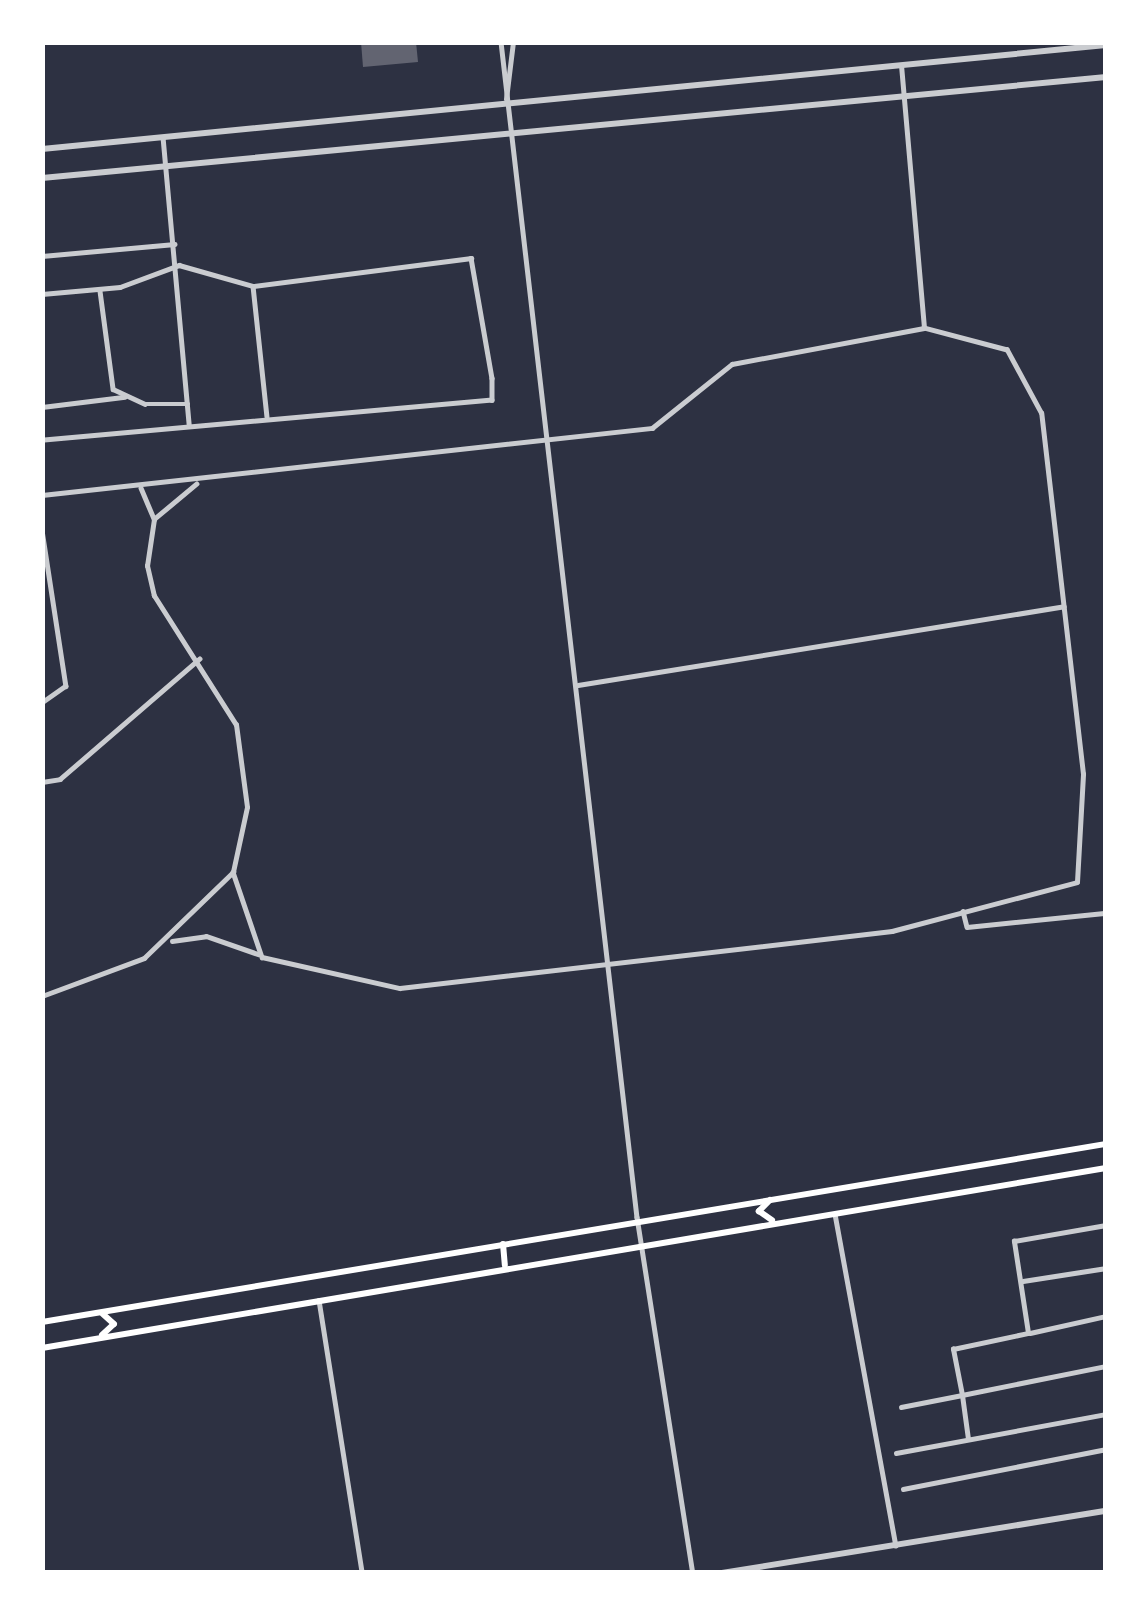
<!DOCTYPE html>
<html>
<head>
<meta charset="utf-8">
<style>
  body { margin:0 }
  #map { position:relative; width:1148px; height:1615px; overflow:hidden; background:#2d3142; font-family:"Crimson Pro",serif }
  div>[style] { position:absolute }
  .building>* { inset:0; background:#626471 }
  .minor>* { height:4.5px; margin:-2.25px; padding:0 2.25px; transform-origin:2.25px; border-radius:2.25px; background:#caccd0 }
  .tertiary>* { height:6px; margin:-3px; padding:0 3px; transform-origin:3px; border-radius:3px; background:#caccd0 }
  .secondary>* { height:6px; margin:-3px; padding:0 3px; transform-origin:3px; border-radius:3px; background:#fff }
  span { translate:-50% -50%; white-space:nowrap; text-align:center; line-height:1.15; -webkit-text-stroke:12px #fff; paint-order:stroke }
  .frame { position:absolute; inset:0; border:45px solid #fff; pointer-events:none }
</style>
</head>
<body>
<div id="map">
  <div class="building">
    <i style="clip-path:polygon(361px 42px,416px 42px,418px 62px,363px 67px)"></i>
  </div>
  <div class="minor">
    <i style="left:501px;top:42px;width:1183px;rotate:83.4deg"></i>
    <i style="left:637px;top:1217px;width:360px;rotate:81.1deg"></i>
    <i style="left:506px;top:99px;width:57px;rotate:-83deg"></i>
    <i style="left:163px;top:137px;width:288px;rotate:84.8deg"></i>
    <i style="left:42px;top:256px;width:133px;rotate:-5.2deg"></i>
    <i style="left:253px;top:286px;width:131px;rotate:83.9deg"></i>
    <i style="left:100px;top:291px;width:99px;rotate:82.4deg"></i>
    <i style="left:113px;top:389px;width:35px;rotate:25deg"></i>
    <i style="left:145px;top:404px;width:43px"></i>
    <i style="left:42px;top:294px;width:78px;rotate:-5.1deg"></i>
    <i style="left:120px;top:287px;width:63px;rotate:-20.4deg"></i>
    <i style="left:179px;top:265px;width:77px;rotate:15.8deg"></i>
    <i style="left:253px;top:286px;width:220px;rotate:-7.3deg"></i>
    <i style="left:471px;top:258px;width:122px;rotate:80.1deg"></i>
    <i style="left:492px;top:378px;width:22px;rotate:90deg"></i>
    <i style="left:492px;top:400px;width:452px;rotate:174.9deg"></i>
    <i style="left:42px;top:407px;width:83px;rotate:-7deg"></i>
    <i style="left:141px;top:488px;width:34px;rotate:67deg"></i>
    <i style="left:42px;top:495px;width:614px;rotate:-6.27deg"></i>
    <i style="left:652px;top:428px;width:102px;rotate:-38.7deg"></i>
    <i style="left:732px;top:364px;width:195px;rotate:-10.6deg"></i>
    <i style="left:924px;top:328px;width:262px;rotate:-95deg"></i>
    <i style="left:42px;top:530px;width:158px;rotate:81.3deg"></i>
    <i style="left:66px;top:686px;width:29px;rotate:145deg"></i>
    <i style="left:578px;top:685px;width:492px;rotate:-9.2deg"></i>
    <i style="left:42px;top:782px;width:18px;rotate:-9deg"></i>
    <i style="left:60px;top:779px;width:184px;rotate:-40.8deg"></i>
    <i style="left:233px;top:872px;width:90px;rotate:71.2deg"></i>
    <i style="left:262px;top:957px;width:141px;rotate:12.7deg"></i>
    <i style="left:400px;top:988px;width:495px;rotate:-6.6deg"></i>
    <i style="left:892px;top:931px;width:191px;rotate:-14.8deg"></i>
    <i style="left:1077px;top:882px;width:108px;rotate:-86.8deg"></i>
    <i style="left:1083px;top:774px;width:363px;rotate:-96.6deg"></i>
    <i style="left:1041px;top:413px;width:72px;rotate:-118.4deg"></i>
    <i style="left:1007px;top:350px;width:86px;rotate:-165.2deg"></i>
    <i style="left:963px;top:911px;width:16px;rotate:76deg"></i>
    <i style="left:967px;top:927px;width:140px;rotate:-5.8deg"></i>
    <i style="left:172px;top:941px;width:34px;rotate:-8deg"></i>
    <i style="left:206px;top:936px;width:55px;rotate:19.1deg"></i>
    <i style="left:42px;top:996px;width:109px;rotate:-20.4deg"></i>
    <i style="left:144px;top:958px;width:124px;rotate:-44deg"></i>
    <i style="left:233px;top:872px;width:66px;rotate:-77.8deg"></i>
    <i style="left:247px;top:807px;width:83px;rotate:-97.6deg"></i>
    <i style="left:236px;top:725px;width:153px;rotate:-122.4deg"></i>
    <i style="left:154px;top:596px;width:31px;rotate:-103deg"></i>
    <i style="left:147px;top:566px;width:48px;rotate:-81.5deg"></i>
    <i style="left:154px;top:519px;width:55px;rotate:-39.8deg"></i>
    <i style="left:835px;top:1214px;width:337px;rotate:79.6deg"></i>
    <i style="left:1023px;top:1281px;width:84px;rotate:-8.9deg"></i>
    <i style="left:319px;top:1300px;width:276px;rotate:81deg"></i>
    <i style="left:1030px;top:1333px;width:78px;rotate:-12.6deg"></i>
    <i style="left:901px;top:1407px;width:62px;rotate:-11.1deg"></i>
    <i style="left:962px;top:1395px;width:47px;rotate:-101.1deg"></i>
    <i style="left:953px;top:1349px;width:77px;rotate:-12deg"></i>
    <i style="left:1028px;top:1333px;width:93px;rotate:-98.7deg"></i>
    <i style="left:1014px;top:1241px;width:93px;rotate:-9.9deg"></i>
    <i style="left:968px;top:1439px;width:44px;rotate:-97.8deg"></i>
    <i style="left:962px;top:1395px;width:147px;rotate:-11.4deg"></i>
    <i style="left:896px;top:1453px;width:214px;rotate:-10.5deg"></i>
    <i style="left:903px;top:1489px;width:207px;rotate:-11.1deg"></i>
  </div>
  <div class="tertiary">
    <i style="left:42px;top:149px;width:1069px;rotate:-5.58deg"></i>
    <i style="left:42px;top:178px;width:1069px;rotate:-5.42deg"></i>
    <i style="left:722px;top:1573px;width:389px;rotate:-9.2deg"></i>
  </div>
  <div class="secondary">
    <i style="left:770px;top:1200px;width:16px;rotate:135deg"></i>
    <i style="left:759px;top:1211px;width:16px;rotate:35deg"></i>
    <i style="left:503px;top:1244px;width:21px;rotate:85deg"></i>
    <i style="left:42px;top:1322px;width:1079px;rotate:-9.5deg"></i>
    <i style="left:102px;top:1335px;width:16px;rotate:-43deg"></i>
    <i style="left:114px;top:1324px;width:15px;rotate:-138deg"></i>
    <i style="left:42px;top:1348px;width:1079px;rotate:-9.6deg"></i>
  </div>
  <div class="frame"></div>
</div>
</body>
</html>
